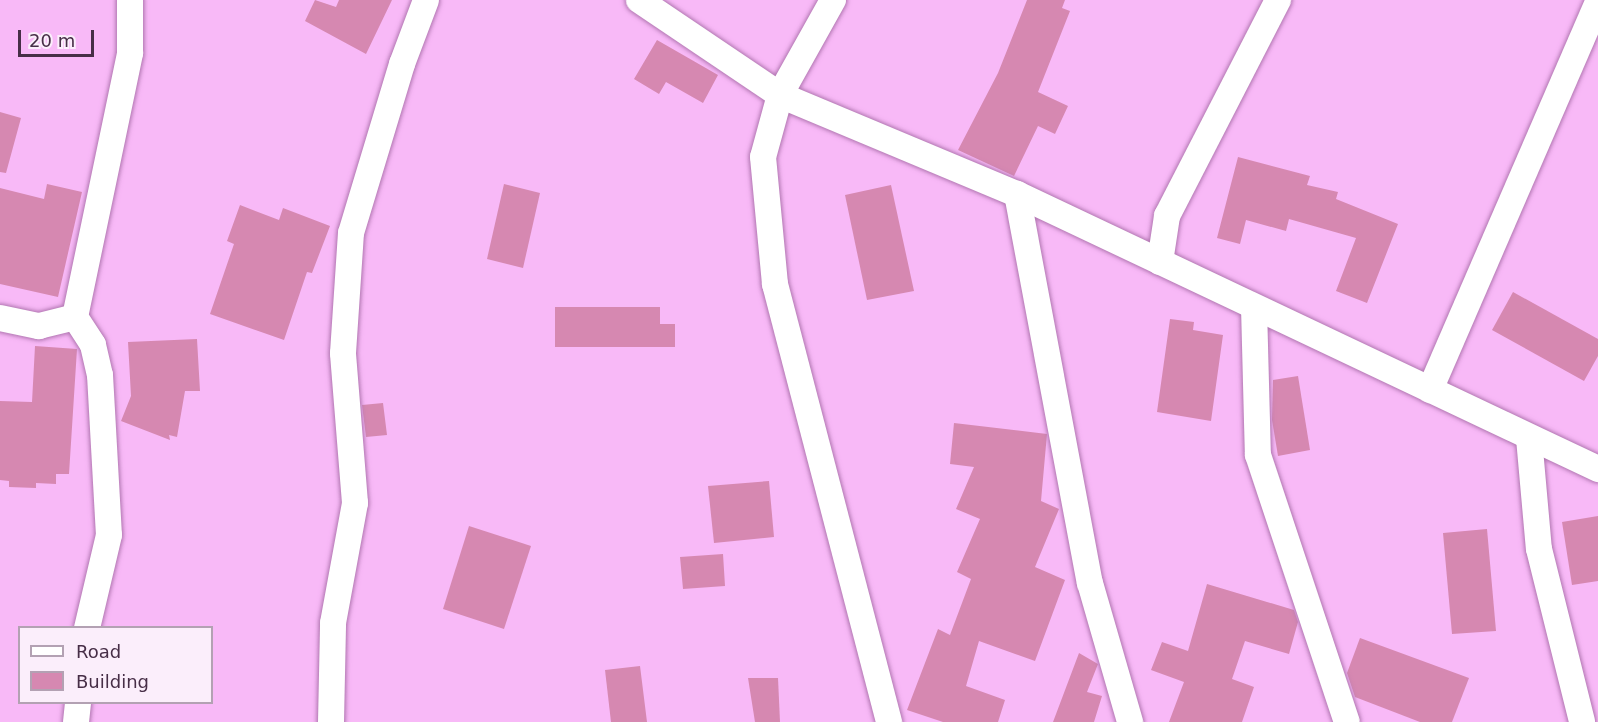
<!DOCTYPE html>
<html>
<head>
<meta charset="utf-8">
<style>
  body { margin:0 }
  #map { position:relative; width:1598px; height:722px; overflow:hidden; background:#f8b9f7; font-family:"DejaVu Sans",sans-serif }
  div>[style] { position:absolute }
  .building>* { inset:0; background:#d688b1 }
  .roads { filter:drop-shadow(0 0 2px #b176b1) drop-shadow(0 0 2px #b176b1) }
  .minor>* { height:26px; margin:-13px; padding:0 13px; transform-origin:13px; border-radius:13px; background:#fff }
  span { translate:-50% -50%; white-space:nowrap; text-align:center; line-height:1.15; -webkit-text-stroke:4.5px #fbeefb; paint-order:stroke }
  .legend { position:absolute; left:18px; top:626px; width:195px; height:78px; box-sizing:border-box; background:#fbeefb; border:2px solid #b3a1b3; margin:0; padding:8px 10px; list-style:none; font-size:18px; color:#472e47 }
  .legend li { display:flex; align-items:center; gap:12px; height:30px }
  .legend b { width:30px; border:2px solid #b3a1b3 }
  .scale { position:absolute; left:18px; top:30px; width:76px; height:27px; box-sizing:border-box; border:3px solid #472e47; border-top:0; padding-left:8px; font-size:18px; line-height:21px; white-space:nowrap; color:#472e47; -webkit-text-stroke:4px #fbeefb; paint-order:stroke }
</style>
</head>
<body>
<div id="map">
  <div class="building">
    <i style="clip-path:polygon(315px 0,336px 7px,339px 0,392px 0,366px 54px,305px 21px)"></i>
    <i style="clip-path:polygon(1027px 0,1065px 0,1062px 8px,1070px 11px,1038px 92px,1068px 106px,1055px 134px,1038px 126px,1014px 176px,958px 150px,998px 73px)"></i>
    <i style="clip-path:polygon(657px 40px,718px 75px,703px 103px,666px 82px,659px 94px,634px 79px)"></i>
    <i style="clip-path:polygon(0 112px,21px 118px,6px 173px,0 172px)"></i>
    <i style="clip-path:polygon(1238px 157px,1310px 176px,1307px 185px,1338px 192px,1336px 199px,1398px 224px,1367px 303px,1336px 291px,1356px 238px,1289px 219px,1286px 231px,1246px 220px,1240px 244px,1217px 238px)"></i>
    <i style="clip-path:polygon(47px 184px,82px 192px,58px 297px,0 284px,0 188px,44px 199px)"></i>
    <i style="clip-path:polygon(504px 184px,540px 193px,523px 268px,487px 259px)"></i>
    <i style="clip-path:polygon(891px 185px,914px 291px,867px 300px,845px 195px)"></i>
    <i style="clip-path:polygon(240px 205px,279px 220px,283px 208px,330px 226px,312px 273px,307px 272px,284px 340px,210px 314px,234px 244px,227px 241px)"></i>
    <i style="clip-path:polygon(1513px 292px,1598px 339px,1598px 356px,1584px 381px,1492px 330px)"></i>
    <i style="clip-path:polygon(555px 307px,660px 307px,660px 324px,675px 324px,675px 347px,555px 347px)"></i>
    <i style="clip-path:polygon(1170px 319px,1194px 322px,1193px 330px,1223px 335px,1211px 421px,1157px 412px)"></i>
    <i style="clip-path:polygon(197px 339px,200px 391px,185px 391px,177px 437px,169px 435px,170px 440px,121px 421px,131px 396px,128px 342px)"></i>
    <i style="clip-path:polygon(35px 346px,77px 349px,69px 474px,56px 474px,56px 484px,36px 483px,36px 488px,9px 487px,9px 481px,0 480px,0 401px,32px 402px)"></i>
    <i style="clip-path:polygon(1298px 376px,1310px 450px,1278px 456px,1272px 420px,1273px 380px)"></i>
    <i style="clip-path:polygon(383px 403px,387px 435px,366px 437px,362px 405px)"></i>
    <i style="clip-path:polygon(954px 423px,1047px 434px,1041px 501px,1059px 509px,1035px 567px,1065px 580px,1035px 661px,979px 641px,966px 686px,1005px 700px,998px 722px,943px 722px,907px 710px,938px 629px,950px 635px,971px 579px,957px 572px,980px 519px,956px 509px,974px 467px,950px 464px)"></i>
    <i style="clip-path:polygon(769px 481px,774px 537px,714px 543px,708px 486px)"></i>
    <i style="clip-path:polygon(1598px 516px,1598px 581px,1572px 585px,1562px 522px)"></i>
    <i style="clip-path:polygon(469px 526px,531px 546px,504px 629px,443px 609px)"></i>
    <i style="clip-path:polygon(1487px 529px,1496px 631px,1452px 634px,1443px 533px)"></i>
    <i style="clip-path:polygon(723px 554px,725px 586px,683px 589px,680px 557px)"></i>
    <i style="clip-path:polygon(1207px 584px,1294px 610px,1298px 622px,1289px 654px,1245px 641px,1232px 679px,1254px 687px,1242px 722px,1169px 722px,1184px 682px,1151px 670px,1162px 642px,1188px 651px)"></i>
    <i style="clip-path:polygon(1360px 638px,1469px 678px,1452px 722px,1420px 722px,1355px 697px,1347px 673px)"></i>
    <i style="clip-path:polygon(1079px 653px,1098px 664px,1087px 692px,1102px 696px,1094px 722px,1053px 722px)"></i>
    <i style="clip-path:polygon(640px 666px,647px 722px,611px 722px,605px 670px)"></i>
    <i style="clip-path:polygon(748px 678px,778px 678px,780px 722px,755px 722px)"></i>
  </div>
  <div class="roads">
    <div class="minor">
      <i style="left:639px;top:0;width:170px;rotate:34deg"></i>
      <i style="left:780px;top:95px;width:257px;rotate:22.7deg"></i>
      <i style="left:1017px;top:194px;width:643px;rotate:25.33deg"></i>
      <i style="left:833px;top:0;width:109px;rotate:119.2deg"></i>
      <i style="left:780px;top:95px;width:64px;rotate:105.3deg"></i>
      <i style="left:763px;top:157px;width:128px;rotate:84.6deg"></i>
      <i style="left:775px;top:284px;width:453px;rotate:75.4deg"></i>
      <i style="left:1017px;top:194px;width:396px;rotate:79.4deg"></i>
      <i style="left:1090px;top:583px;width:145px;rotate:73.9deg"></i>
      <i style="left:1160px;top:262px;width:47px;rotate:-81.3deg"></i>
      <i style="left:1167px;top:216px;width:243px;rotate:-62.8deg"></i>
      <i style="left:1254px;top:307px;width:148px;rotate:88.5deg"></i>
      <i style="left:1258px;top:455px;width:281px;rotate:71.6deg"></i>
      <i style="left:75px;top:317px;width:33px;rotate:57deg"></i>
      <i style="left:93px;top:345px;width:31px;rotate:77deg"></i>
      <i style="left:100px;top:375px;width:160px;rotate:86.8deg"></i>
      <i style="left:109px;top:535px;width:96px;rotate:103.3deg"></i>
      <i style="left:0;top:318px;width:40px;rotate:12deg"></i>
      <i style="left:39px;top:326px;width:37px;rotate:-14deg"></i>
      <i style="left:75px;top:317px;width:270px;rotate:-78.2deg"></i>
      <i style="left:130px;top:53px;width:53px;rotate:-90deg"></i>
      <i style="left:1430px;top:390px;width:424px;rotate:-66.6deg"></i>
      <i style="left:1529px;top:438px;width:111px;rotate:84.9deg"></i>
      <i style="left:1539px;top:549px;width:178px;rotate:76deg"></i>
      <i style="left:76px;top:722px;width:20px;rotate:-84deg"></i>
      <i style="left:331px;top:722px;width:99px;rotate:-88.8deg"></i>
      <i style="left:333px;top:623px;width:122px;rotate:-79.6deg"></i>
      <i style="left:355px;top:503px;width:150px;rotate:-94.6deg"></i>
      <i style="left:343px;top:353px;width:120px;rotate:-86.2deg"></i>
      <i style="left:351px;top:233px;width:177px;rotate:-73.2deg"></i>
      <i style="left:402px;top:64px;width:68px;rotate:-69.4deg"></i>
    </div>
  </div>
  <ul class="legend">
  <li><b style="height:8px;background:#fff"></b>Road</li>
  <li><b style="height:16px;background:#d688b1"></b>Building</li>
  </ul>
  <div class="scale">20 m</div>
</div>
</body>
</html>
